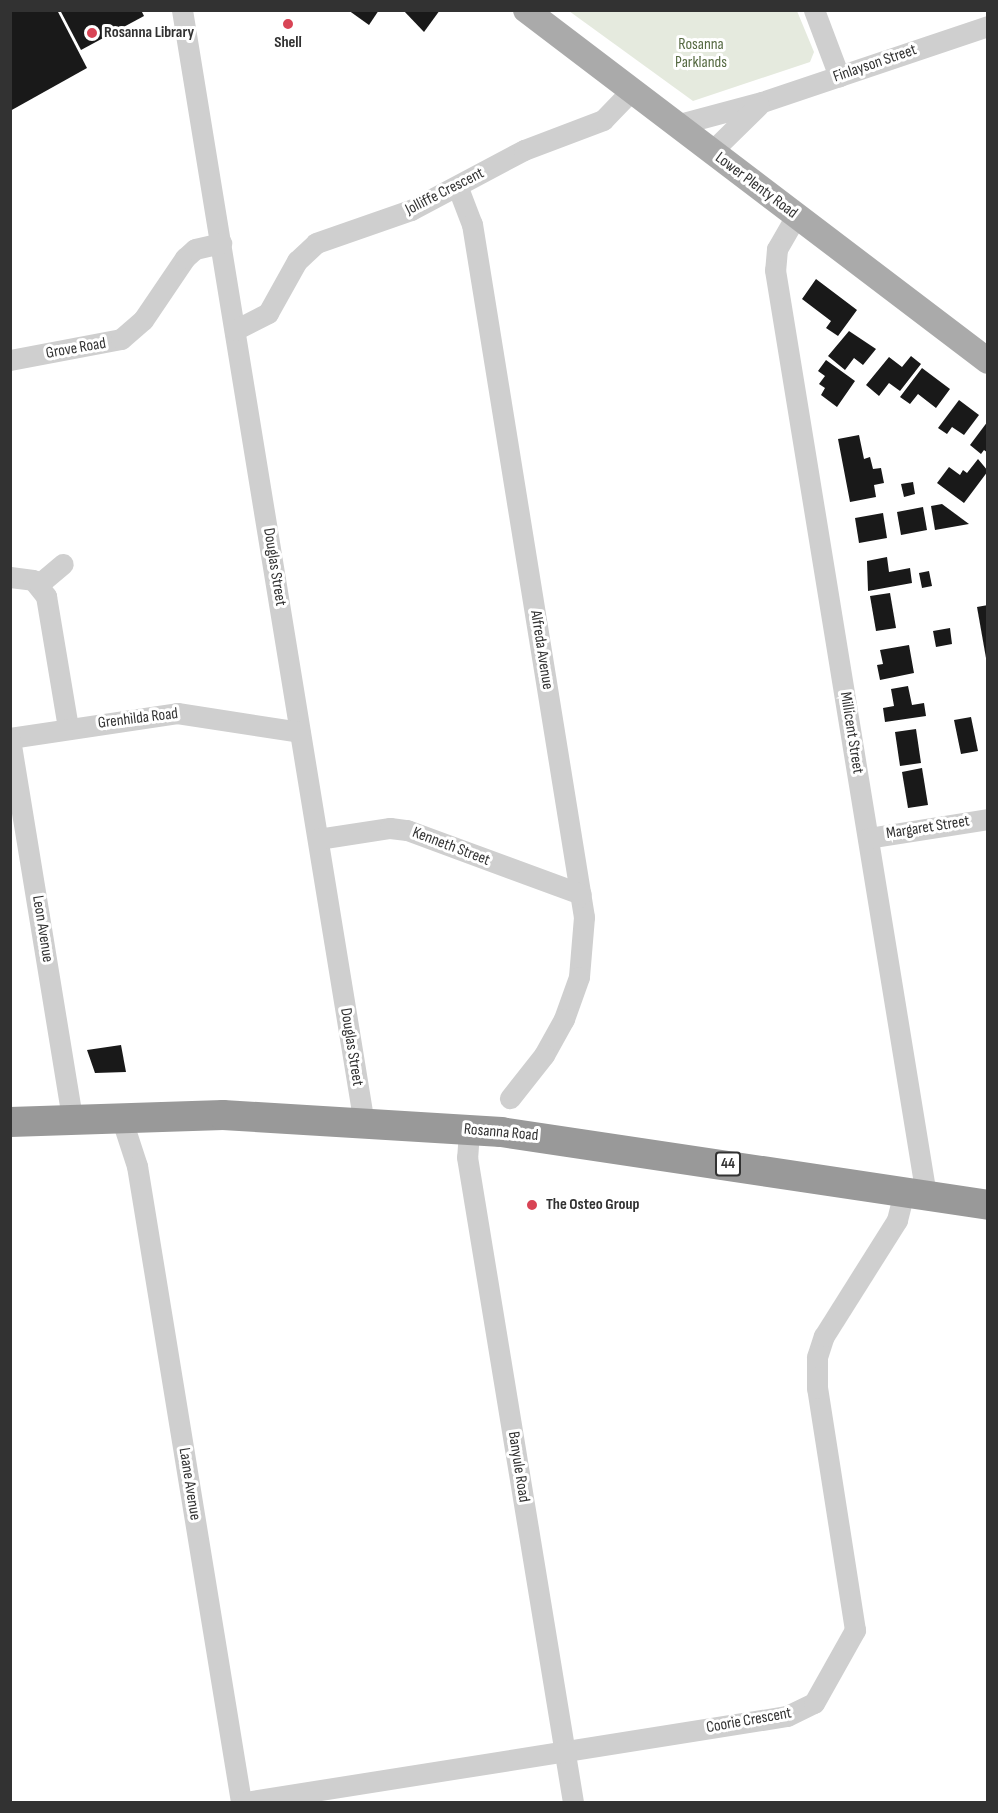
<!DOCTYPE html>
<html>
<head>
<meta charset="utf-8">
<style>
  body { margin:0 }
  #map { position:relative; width:998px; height:1813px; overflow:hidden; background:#fff; font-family:"Sofia Sans Condensed",sans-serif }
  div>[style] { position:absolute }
  .green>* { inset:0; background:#e5eade }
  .building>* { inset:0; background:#191919 }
  .minor>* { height:21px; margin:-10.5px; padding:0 10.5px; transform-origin:10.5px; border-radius:10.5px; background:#cfcfcf }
  .major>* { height:26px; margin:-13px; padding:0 13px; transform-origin:13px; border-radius:13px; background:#aaa }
  .highway>* { height:30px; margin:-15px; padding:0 15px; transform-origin:15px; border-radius:15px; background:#999 }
  .dots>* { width:16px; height:16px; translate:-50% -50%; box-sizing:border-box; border:3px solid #fff; border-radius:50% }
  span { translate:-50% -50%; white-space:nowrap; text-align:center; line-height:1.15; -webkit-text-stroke:6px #fff; paint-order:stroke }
  .shield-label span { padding:2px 4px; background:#fff; border:2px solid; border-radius:4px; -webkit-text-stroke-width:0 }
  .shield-label { font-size:15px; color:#323232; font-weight:700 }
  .poi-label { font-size:16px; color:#323232; font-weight:700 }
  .left { translate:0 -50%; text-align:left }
  .park-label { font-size:16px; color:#566a42 }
  .street-label { font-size:16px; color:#323232 }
  .frame { position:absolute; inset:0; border:12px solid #323232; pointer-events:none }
</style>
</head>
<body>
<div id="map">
  <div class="green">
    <i style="clip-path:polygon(569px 11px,797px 11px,814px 52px,810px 62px,693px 101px)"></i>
  </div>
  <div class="building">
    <i style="clip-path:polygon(10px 10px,57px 10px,87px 68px,10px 111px)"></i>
    <i style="clip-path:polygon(60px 10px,141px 10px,144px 16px,81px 50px)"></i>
    <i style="clip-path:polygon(348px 10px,379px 10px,369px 25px)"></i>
    <i style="clip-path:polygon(403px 10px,440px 10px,424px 32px)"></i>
    <i style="clip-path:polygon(816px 279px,857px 310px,838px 336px,826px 328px,831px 321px,802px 299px)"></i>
    <i style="clip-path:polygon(849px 331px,876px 349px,863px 365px,854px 358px,845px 370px,828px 356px)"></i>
    <i style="clip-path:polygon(911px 356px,921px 364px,900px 391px,889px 383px,879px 396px,866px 385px,889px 357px,902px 367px)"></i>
    <i style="clip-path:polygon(826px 360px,855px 381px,837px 407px,821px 395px,825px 388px,819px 384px,825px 376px,818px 371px)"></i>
    <i style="clip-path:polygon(922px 368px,950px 389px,936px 408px,918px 394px,910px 404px,900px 397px)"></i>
    <i style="clip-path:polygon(959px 400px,979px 415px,964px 435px,952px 427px,947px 434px,938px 428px)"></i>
    <i style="clip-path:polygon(988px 421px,988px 453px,984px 450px,981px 454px,970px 445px)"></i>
    <i style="clip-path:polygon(859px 435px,864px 459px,870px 457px,873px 469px,881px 468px,884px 483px,874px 485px,876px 497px,850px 502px,838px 439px)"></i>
    <i style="clip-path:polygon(978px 459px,988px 471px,964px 503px,937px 483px,949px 467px,960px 475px,963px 470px,967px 473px)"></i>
    <i style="clip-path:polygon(913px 482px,915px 494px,904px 497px,901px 484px)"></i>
    <i style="clip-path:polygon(942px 504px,969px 524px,935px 530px,931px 506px)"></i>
    <i style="clip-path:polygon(923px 507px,927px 530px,901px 535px,897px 512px)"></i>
    <i style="clip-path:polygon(883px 513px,887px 538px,859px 543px,855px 518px)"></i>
    <i style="clip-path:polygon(887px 557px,889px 572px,910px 568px,912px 583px,868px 591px,867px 561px)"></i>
    <i style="clip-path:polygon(929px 571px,932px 586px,922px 588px,919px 573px)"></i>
    <i style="clip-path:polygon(890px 593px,896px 628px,876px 631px,870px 596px)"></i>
    <i style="clip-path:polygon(988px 605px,988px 658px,986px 658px,977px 607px)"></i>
    <i style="clip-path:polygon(950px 628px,952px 644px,936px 647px,933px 631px)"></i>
    <i style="clip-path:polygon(909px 645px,914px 673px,880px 680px,877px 665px,883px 664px,880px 650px)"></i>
    <i style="clip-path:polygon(908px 686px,912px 705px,924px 703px,926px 716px,885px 722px,883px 708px,894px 706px,891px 689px)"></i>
    <i style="clip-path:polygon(971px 717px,978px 751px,961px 754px,954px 720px)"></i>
    <i style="clip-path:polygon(916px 729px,921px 763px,900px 766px,895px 732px)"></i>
    <i style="clip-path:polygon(922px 768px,928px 805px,908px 808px,902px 772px)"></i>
    <i style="clip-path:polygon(121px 1045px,126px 1072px,95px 1073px,87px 1050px)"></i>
  </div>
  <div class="minor">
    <i style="left:182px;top:10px;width:1129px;rotate:80.72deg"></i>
    <i style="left:814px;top:10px;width:71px;rotate:69.3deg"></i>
    <i style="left:676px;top:125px;width:89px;rotate:-15deg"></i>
    <i style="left:762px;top:102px;width:238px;rotate:-18.6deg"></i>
    <i style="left:711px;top:152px;width:67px;rotate:-44.4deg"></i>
    <i style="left:458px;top:188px;width:39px;rotate:69deg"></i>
    <i style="left:472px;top:224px;width:702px;rotate:80.82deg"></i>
    <i style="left:584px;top:917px;width:60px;rotate:94.8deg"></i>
    <i style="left:579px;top:977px;width:45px;rotate:109.7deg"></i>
    <i style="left:564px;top:1019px;width:41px;rotate:119.1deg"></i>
    <i style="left:544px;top:1055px;width:55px;rotate:128.3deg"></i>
    <i style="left:796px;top:216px;width:38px;rotate:120deg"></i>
    <i style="left:777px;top:249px;width:21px;rotate:95deg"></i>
    <i style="left:775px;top:270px;width:937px;rotate:80.73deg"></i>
    <i style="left:235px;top:330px;width:37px;rotate:-27deg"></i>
    <i style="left:268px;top:313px;width:60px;rotate:-60.9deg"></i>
    <i style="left:297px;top:261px;width:26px;rotate:-43deg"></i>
    <i style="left:316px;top:243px;width:101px;rotate:-19.2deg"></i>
    <i style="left:411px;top:210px;width:128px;rotate:-28deg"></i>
    <i style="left:524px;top:150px;width:85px;rotate:-20.8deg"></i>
    <i style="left:603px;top:120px;width:40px;rotate:-46deg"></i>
    <i style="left:10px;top:360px;width:113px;rotate:-10.7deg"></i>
    <i style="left:121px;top:339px;width:29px;rotate:-41deg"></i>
    <i style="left:143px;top:320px;width:75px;rotate:-55.9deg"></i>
    <i style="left:185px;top:258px;width:13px;rotate:-42deg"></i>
    <i style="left:195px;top:249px;width:27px;rotate:-13deg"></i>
    <i style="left:10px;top:577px;width:23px;rotate:7deg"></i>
    <i style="left:33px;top:580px;width:21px;rotate:51deg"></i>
    <i style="left:46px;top:596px;width:134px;rotate:80.5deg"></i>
    <i style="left:39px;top:584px;width:31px;rotate:-40deg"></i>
    <i style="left:10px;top:738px;width:169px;rotate:-8.5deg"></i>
    <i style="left:177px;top:713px;width:124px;rotate:8.8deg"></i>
    <i style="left:10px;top:739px;width:385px;rotate:80.7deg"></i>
    <i style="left:868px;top:838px;width:121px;rotate:-9deg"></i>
    <i style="left:318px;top:839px;width:73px;rotate:-8.7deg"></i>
    <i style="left:390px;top:828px;width:17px;rotate:7deg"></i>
    <i style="left:407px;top:830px;width:185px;rotate:20.2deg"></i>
    <i style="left:121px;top:1117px;width:52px;rotate:71.9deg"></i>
    <i style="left:137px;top:1166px;width:644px;rotate:80.71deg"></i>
    <i style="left:469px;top:1131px;width:26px;rotate:94deg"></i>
    <i style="left:467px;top:1157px;width:654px;rotate:80.67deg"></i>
    <i style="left:245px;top:1802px;width:549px;rotate:-9.02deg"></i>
    <i style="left:787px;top:1716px;width:30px;rotate:-26deg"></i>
    <i style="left:814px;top:1703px;width:84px;rotate:-60.7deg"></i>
    <i style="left:855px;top:1630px;width:245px;rotate:-98.9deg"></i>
    <i style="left:817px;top:1388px;width:31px;rotate:-90deg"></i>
    <i style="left:817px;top:1357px;width:22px;rotate:-72deg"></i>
    <i style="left:824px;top:1336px;width:137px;rotate:-57.8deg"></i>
    <i style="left:897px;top:1220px;width:29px;rotate:-76deg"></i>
  </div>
  <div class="major">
    <i style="left:526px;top:10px;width:580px;rotate:37.23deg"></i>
  </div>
  <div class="highway">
    <i style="left:10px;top:1122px;width:213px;rotate:-1.9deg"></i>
    <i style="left:223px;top:1115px;width:279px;rotate:3.5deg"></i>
    <i style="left:501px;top:1132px;width:492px;rotate:8.5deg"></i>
  </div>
  <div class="dots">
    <i style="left:288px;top:24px;background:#d84455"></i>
    <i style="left:92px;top:33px;background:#d84455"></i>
    <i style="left:532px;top:1205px;background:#d84455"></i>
  </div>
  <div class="shield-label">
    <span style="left:728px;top:1164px">44</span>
  </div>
  <div class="poi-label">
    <span class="left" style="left:104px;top:33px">Rosanna Library</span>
    <span style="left:288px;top:43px">Shell</span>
    <span class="left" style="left:546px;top:1205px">The Osteo Group</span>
  </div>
  <div class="park-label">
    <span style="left:701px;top:54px">Rosanna<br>Parklands</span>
  </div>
  <div class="street-label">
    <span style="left:875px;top:64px;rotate:-19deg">Finlayson Street</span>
    <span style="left:756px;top:186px;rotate:37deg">Lower Plenty Road</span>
    <span style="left:445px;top:192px;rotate:-27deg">Jolliffe Crescent</span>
    <span style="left:76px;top:349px;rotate:-10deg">Grove Road</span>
    <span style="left:274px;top:567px;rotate:81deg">Douglas Street</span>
    <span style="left:541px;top:650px;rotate:81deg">Alfreda Avenue</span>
    <span style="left:138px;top:719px;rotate:-7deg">Grenhilda Road</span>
    <span style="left:851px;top:733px;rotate:81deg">Millicent Street</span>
    <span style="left:928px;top:828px;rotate:-9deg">Margaret Street</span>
    <span style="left:451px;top:847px;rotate:21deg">Kenneth Street</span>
    <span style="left:42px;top:929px;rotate:81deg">Leon Avenue</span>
    <span style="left:351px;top:1047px;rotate:81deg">Douglas Street</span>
    <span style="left:501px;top:1133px;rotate:5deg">Rosanna Road</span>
    <span style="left:518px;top:1467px;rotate:81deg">Banyule Road</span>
    <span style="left:189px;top:1484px;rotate:81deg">Laane Avenue</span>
    <span style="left:749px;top:1721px;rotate:-10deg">Coorie Crescent</span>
  </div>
  <div class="frame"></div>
</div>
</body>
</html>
